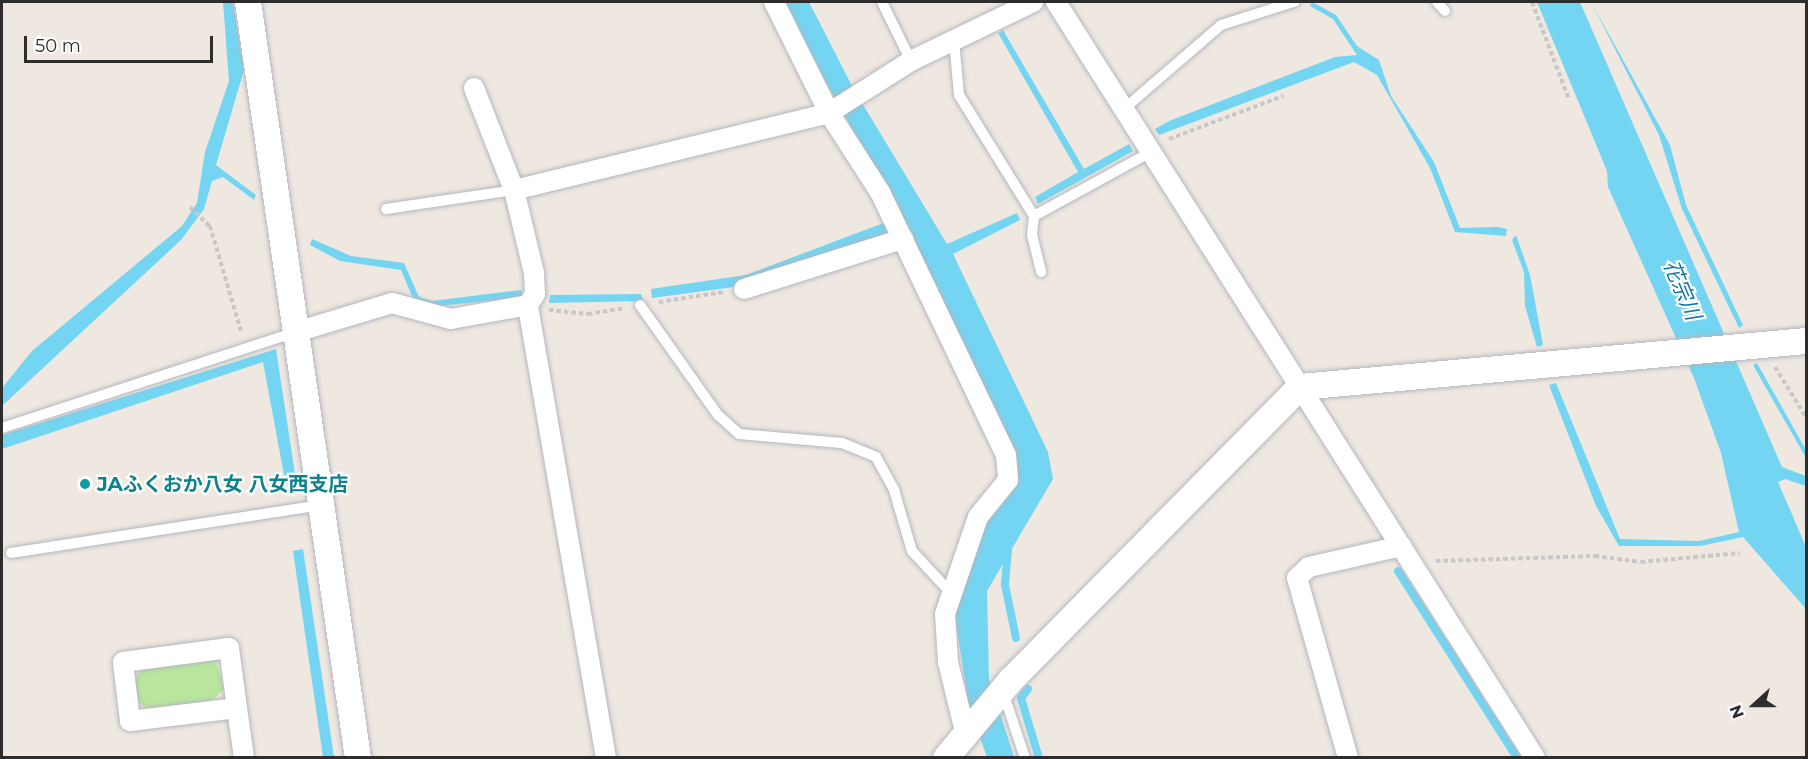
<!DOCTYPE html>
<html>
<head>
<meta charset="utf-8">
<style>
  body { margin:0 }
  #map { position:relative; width:1808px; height:759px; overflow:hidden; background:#efe8e0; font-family:Montserrat,"Noto Sans JP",sans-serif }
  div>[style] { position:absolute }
  .green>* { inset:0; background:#b9e69c }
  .water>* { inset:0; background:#73d5f1 }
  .stream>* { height:8px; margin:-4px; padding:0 4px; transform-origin:4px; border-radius:4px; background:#73d5f1 }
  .path>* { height:4px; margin-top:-2px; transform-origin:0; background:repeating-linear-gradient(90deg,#c8c8c8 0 4.5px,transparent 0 7.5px) }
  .roads { filter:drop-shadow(0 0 2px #b3b7c1) drop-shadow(0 0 2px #b3b7c1) }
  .service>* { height:10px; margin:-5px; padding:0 5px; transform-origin:5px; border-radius:5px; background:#fff }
  .minor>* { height:20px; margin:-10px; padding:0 10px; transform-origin:10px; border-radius:10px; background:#fff }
  .tertiary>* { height:26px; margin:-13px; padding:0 13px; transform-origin:13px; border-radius:13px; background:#fff }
  .dots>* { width:16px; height:16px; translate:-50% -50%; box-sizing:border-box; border:3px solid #fff; border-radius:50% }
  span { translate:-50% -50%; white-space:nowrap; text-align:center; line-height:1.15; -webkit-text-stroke:4.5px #fff; paint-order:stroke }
  .culture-label { font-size:20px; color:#0d838f; font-weight:700 }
  .left { translate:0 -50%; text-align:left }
  .water-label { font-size:21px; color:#0b76a4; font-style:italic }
  .frame { position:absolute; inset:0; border:3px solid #2d2d2d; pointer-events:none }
  .north { position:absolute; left:1724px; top:675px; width:60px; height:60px; -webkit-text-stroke:4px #fff; paint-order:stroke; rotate:249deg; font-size:16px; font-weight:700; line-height:24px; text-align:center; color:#2d2d2d }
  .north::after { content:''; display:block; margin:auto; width:21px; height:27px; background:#2d2d2d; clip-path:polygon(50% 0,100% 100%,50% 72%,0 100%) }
  .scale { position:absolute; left:24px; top:36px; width:189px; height:27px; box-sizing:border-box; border:3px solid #2d2d2d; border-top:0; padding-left:8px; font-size:18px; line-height:21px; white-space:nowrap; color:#2d2d2d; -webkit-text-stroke:4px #fff; paint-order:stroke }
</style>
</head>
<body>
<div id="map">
  <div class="green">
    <i style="clip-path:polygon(215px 657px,224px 689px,213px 700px,148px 709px,139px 703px,135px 680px,142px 667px)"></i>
  </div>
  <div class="water">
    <i style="clip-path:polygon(223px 2px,233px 2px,244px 70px,216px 165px,256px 195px,254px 200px,223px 177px,212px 181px,204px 209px,181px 240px,2px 406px,2px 388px,32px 351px,182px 226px,197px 203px,205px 152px,229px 81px)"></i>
    <i style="clip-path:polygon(780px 2px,809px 2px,853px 88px,947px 244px,1017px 213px,1020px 220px,953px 254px,1048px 452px,1053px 479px,987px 591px,989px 679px,1014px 757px,987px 757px,969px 707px,954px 610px,982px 525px,1015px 486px,1014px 455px,907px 227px,749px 285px,652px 298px,651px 289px,746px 275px,902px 216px)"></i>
    <i style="clip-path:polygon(1312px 2px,1336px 15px,1357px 46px,1379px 60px,1391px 96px,1434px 162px,1460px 228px,1497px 227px,1507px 229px,1506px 236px,1455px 232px,1430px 168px,1377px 75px,1354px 62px,1159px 135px,1155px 129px,1169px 121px,1335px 57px,1357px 55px,1333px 19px,1310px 6px)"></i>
    <i style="clip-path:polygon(1537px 2px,1580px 2px,1782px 467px,1806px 476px,1806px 486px,1785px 479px,1778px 482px,1806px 547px,1806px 609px,1743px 537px,1700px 546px,1619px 546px,1596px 506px,1549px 385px,1556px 383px,1620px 539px,1699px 541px,1739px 532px,1721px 453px,1694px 378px,1608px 187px,1607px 171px)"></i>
    <i style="clip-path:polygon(1591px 2px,1670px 145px,1686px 205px,1743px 325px,1739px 328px,1682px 209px,1659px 135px)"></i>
    <i style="clip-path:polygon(1003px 30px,1084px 169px,1129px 144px,1133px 151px,1038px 204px,1035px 197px,1078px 172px,998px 33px)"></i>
    <i style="clip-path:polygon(1516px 235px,1530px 275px,1543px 345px,1537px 347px,1525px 306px,1524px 272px,1512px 240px)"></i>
    <i style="clip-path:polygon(312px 239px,351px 256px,404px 263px,419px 297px,432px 301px,521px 290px,523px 297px,430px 307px,414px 301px,401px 270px,340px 261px,310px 245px)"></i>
    <i style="clip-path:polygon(641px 294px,643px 301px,549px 303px,550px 295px)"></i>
    <i style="clip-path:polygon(276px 349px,295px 474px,284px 475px,263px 362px,2px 449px,2px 435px)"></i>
    <i style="clip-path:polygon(1757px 363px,1806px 450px,1806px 458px,1753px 365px)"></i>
    <i style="clip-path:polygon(303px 549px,334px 757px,323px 757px,293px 551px)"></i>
  </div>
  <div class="stream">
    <i style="left:1008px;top:550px;width:35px;rotate:95deg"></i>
    <i style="left:1005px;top:585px;width:54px;rotate:78.3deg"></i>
    <i style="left:1398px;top:571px;width:222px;rotate:57.5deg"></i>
    <i style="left:1028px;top:689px;width:11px;rotate:128deg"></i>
    <i style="left:1021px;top:698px;width:63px;rotate:73.3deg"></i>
  </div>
  <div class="path">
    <i style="left:1532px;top:2px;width:102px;rotate:69.2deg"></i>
    <i style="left:1169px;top:139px;width:122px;rotate:-20.7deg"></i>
    <i style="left:190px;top:207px;width:28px;rotate:44deg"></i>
    <i style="left:210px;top:226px;width:109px;rotate:73.6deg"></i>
    <i style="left:659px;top:302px;width:65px;rotate:-8.9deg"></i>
    <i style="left:549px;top:310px;width:39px;rotate:6deg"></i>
    <i style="left:588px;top:314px;width:37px;rotate:-9deg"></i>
    <i style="left:1775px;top:367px;width:59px;rotate:58.2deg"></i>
    <i style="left:1436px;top:561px;width:159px;rotate:-1.8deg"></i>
    <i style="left:1595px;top:556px;width:46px;rotate:7.4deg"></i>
    <i style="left:1641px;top:562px;width:99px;rotate:-5.2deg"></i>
  </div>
  <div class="roads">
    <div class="service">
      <i style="left:882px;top:2px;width:66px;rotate:63.8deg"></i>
      <i style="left:1437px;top:2px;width:12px;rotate:48deg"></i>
      <i style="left:954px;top:40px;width:55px;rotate:84.8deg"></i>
      <i style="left:959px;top:95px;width:142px;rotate:58.2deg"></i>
      <i style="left:1034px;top:216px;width:133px;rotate:-28.7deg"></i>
      <i style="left:1125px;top:108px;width:127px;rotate:-40.8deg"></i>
      <i style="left:1221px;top:25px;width:77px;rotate:-17.5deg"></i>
      <i style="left:386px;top:209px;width:129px;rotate:-8.4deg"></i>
      <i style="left:1034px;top:216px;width:19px;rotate:96deg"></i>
      <i style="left:1032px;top:235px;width:38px;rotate:76deg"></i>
      <i style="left:640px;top:305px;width:135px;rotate:54.7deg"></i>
      <i style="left:718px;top:415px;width:28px;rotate:42deg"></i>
      <i style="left:739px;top:434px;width:103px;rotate:5deg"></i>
      <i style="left:842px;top:443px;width:37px;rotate:22deg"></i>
      <i style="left:876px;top:457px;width:38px;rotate:61deg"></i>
      <i style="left:894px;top:490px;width:64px;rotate:73.6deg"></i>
      <i style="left:912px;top:551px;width:56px;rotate:47.2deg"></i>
      <i style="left:2px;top:428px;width:309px;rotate:-18.1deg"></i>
      <i style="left:11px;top:553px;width:314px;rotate:-8.8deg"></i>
      <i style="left:1003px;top:692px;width:70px;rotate:71.6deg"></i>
    </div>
    <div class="minor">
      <i style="left:774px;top:2px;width:124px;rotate:63.6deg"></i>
      <i style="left:829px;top:113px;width:94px;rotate:57.2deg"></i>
      <i style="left:880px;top:192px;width:292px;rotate:64.4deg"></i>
      <i style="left:1006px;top:455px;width:25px;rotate:85deg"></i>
      <i style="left:1008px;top:480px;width:48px;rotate:129deg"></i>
      <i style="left:978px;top:517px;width:102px;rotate:108.8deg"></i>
      <i style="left:945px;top:614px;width:48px;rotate:86.4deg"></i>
      <i style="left:948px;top:662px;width:72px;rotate:76.3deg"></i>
      <i style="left:1056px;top:2px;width:895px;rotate:57.64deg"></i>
      <i style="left:474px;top:88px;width:110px;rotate:68.6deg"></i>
      <i style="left:744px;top:289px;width:167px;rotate:-17.5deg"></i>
      <i style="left:296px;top:332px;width:100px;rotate:-16.8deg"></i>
      <i style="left:392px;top:303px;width:61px;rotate:15.2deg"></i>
      <i style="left:451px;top:319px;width:78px;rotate:-10.3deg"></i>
      <i style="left:237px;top:708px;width:108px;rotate:173.1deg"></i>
      <i style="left:130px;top:721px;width:59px;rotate:-96.8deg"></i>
      <i style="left:123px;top:662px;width:107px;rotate:-7.5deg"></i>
      <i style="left:229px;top:648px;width:61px;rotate:82.4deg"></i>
      <i style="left:237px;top:708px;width:50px;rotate:82deg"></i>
      <i style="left:606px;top:758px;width:460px;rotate:-99.8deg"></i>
      <i style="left:528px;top:305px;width:13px;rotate:-58deg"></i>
      <i style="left:535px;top:294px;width:21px;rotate:-93deg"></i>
      <i style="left:534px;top:273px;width:85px;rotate:-103.5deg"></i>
      <i style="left:514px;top:190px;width:324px;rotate:-13.7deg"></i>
      <i style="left:829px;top:113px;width:97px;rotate:-32.4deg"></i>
      <i style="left:911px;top:61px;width:136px;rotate:-25.8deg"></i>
      <i style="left:1348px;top:758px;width:187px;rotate:-105.8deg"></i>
      <i style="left:1297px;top:578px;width:16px;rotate:-43deg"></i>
      <i style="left:1309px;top:567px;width:95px;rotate:-12.7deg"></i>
    </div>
    <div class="tertiary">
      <i style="left:248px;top:2px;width:764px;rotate:81.72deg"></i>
      <i style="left:946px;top:758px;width:102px;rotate:-50.2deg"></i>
      <i style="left:1011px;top:680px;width:412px;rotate:-45.4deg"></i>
      <i style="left:1300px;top:387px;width:508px;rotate:-5.19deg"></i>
    </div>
  </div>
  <div class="dots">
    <i style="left:85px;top:484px;background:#0f9aa8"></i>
  </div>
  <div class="culture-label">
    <span class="left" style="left:97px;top:484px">JAふくおか八女 八女西支店</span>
  </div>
  <div class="water-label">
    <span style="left:1682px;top:290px;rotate:67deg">花宗川</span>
  </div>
  <div class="frame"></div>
  <div class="north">N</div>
  <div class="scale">50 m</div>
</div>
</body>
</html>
